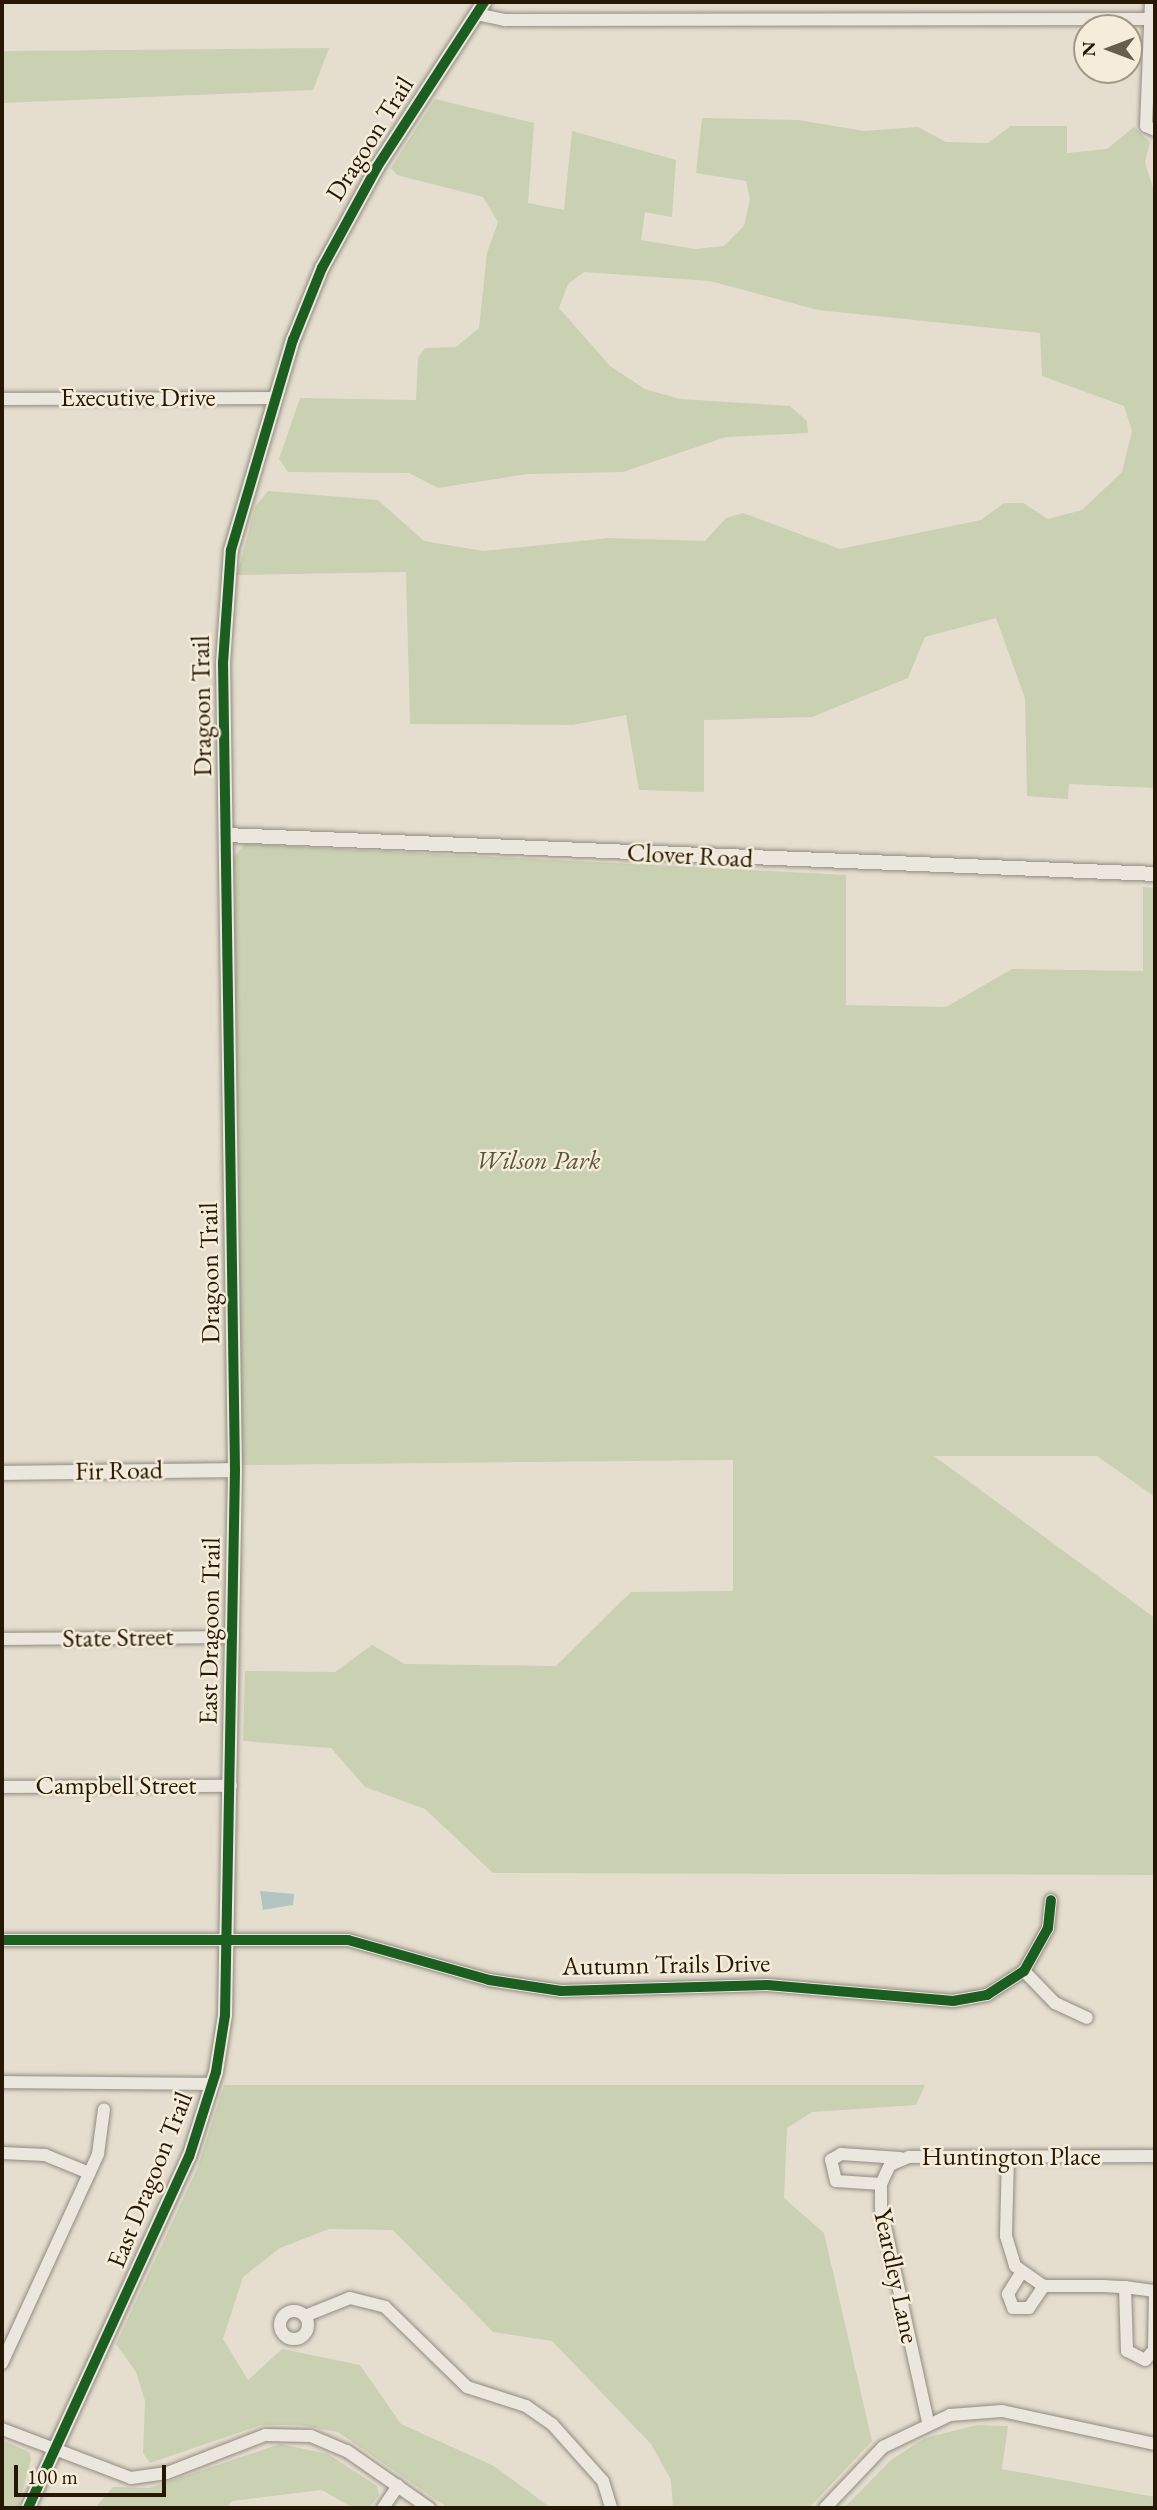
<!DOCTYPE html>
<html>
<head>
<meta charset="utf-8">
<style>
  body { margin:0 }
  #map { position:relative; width:1157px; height:2510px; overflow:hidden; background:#e5decf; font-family:"EB Garamond",serif }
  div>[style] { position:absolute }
  .green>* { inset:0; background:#cad0b2 }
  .water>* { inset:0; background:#b1c6c1 }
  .roads { filter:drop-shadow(0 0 2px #918b80) drop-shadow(0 0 2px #918b80) }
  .minor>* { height:12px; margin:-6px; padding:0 6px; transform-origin:6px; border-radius:6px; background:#ebe7df }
  .minor>.ring { margin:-6px; padding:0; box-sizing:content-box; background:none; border:12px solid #ebe7df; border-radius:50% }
  .tertiary>* { height:14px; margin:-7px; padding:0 7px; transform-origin:7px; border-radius:7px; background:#ebe7df }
  .cycleway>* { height:10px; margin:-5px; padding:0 5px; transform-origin:5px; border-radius:5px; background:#1b5e20 }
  span { translate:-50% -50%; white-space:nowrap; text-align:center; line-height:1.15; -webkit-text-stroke:5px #f5ecd9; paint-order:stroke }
  .street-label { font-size:26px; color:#261804 }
  .park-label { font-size:26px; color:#575438; font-style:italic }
  .frame { position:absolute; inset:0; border:4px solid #261804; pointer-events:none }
  .north { position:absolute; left:1073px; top:14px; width:70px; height:70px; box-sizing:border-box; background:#f5ecd9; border:2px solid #a29784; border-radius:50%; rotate:270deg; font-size:19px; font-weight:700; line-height:28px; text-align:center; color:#261804 }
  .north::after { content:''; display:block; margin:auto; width:24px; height:32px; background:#695d4b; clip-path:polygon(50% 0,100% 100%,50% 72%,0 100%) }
  .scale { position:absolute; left:14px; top:2465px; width:152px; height:32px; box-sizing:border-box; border:4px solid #261804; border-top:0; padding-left:9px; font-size:21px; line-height:24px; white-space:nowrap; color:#261804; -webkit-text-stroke:5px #f5ecd9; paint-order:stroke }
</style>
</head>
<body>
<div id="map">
  <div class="green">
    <i style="clip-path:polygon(329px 48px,313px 90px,2px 103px,2px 51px)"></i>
    <i style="clip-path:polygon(435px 99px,534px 123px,528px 203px,564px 210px,572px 131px,676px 160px,672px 217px,645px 212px,641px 240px,695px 249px,724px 246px,744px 226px,750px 199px,746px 181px,696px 173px,702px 118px,798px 120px,864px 131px,918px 127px,946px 142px,988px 143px,1011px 126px,1067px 126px,1067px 153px,1107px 149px,1134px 127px,1150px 142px,1145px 162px,1155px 195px,1155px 788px,1069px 784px,1068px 799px,1027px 796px,1025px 698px,996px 618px,925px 637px,908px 678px,812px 717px,704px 720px,704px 792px,639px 790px,626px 715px,572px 725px,410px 724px,406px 572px,237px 575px,255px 507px,268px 491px,378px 500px,424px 541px,483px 551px,609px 538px,705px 541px,726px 518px,743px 513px,840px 549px,981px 520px,1004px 503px,1023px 503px,1048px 519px,1082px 510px,1122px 472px,1132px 431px,1124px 406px,1042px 376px,1040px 333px,818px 310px,710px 281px,584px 272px,568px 284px,559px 308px,610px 366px,645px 389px,680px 399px,790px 406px,807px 421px,808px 433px,726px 437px,623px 472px,528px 474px,438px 488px,409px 473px,288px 472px,279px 459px,300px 398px,416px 400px,418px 358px,425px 348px,456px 347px,479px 328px,487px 253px,498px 222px,483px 197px,397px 175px,391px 168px)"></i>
    <i style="clip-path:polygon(245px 844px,846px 875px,846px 1005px,946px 1007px,1012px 969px,1143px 971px,1143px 887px,1155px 888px,1155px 1497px,1097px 1456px,934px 1456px,1155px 1618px,1155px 1875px,493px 1873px,425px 1809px,365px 1787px,331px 1748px,243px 1741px,245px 1671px,335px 1672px,372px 1645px,405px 1664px,556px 1666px,631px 1592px,733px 1591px,733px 1460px,242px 1465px,231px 860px)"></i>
    <i style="clip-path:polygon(224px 2085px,925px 2085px,916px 2105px,812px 2112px,787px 2128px,784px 2198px,824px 2233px,872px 2441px,809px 2508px,673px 2508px,671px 2480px,651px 2444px,552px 2341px,493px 2332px,393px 2230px,329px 2229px,280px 2248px,243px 2277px,223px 2339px,248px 2380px,282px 2349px,360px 2365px,401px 2424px,494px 2466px,551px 2508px,448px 2508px,338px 2432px,299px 2425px,261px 2425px,150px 2463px,143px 2453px,145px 2401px,136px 2372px,116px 2344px,197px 2169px)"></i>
    <i style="clip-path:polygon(977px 2425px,1008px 2426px,1002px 2469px,1155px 2497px,1155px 2508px,844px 2508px,891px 2460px,925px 2438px)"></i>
    <i style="clip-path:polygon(2px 2440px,29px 2452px,31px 2459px,18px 2508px,2px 2508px)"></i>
    <i style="clip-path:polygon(280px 2444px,328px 2454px,377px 2486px,379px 2495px,369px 2508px,353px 2508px,322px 2490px,232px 2501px,227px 2508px,95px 2508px,113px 2487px,149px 2488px)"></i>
  </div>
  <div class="water">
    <i style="clip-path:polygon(260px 1891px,294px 1894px,293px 1905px,263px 1910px)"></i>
  </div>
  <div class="roads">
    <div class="minor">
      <i style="left:1151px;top:2px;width:124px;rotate:92.3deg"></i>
      <i style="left:1146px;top:126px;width:10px;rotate:24deg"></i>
      <i style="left:476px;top:14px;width:30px;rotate:12deg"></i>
      <i style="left:505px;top:20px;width:645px;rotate:-0.09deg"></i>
      <i style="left:2px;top:399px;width:273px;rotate:-0.2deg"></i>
      <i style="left:2px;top:1639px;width:231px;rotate:-0.5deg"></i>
      <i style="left:2px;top:1787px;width:229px;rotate:-0.3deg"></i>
      <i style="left:2px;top:1940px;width:346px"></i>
      <i style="left:348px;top:1940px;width:147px;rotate:15.8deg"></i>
      <i style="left:489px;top:1980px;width:73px;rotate:8.7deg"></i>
      <i style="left:561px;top:1991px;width:206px;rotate:-1.7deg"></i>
      <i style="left:767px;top:1985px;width:187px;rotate:4.9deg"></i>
      <i style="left:953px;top:2001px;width:35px;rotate:-10deg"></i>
      <i style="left:987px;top:1995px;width:44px;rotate:-33deg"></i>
      <i style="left:1024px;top:1971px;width:49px;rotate:-60.8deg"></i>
      <i style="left:1048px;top:1928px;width:28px;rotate:-84deg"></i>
      <i style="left:1024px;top:1971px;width:45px;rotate:45.9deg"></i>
      <i style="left:1055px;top:2003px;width:35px;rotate:25deg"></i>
      <i style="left:2px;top:2082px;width:211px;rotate:0.5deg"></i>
      <i style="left:2px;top:2153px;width:43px;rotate:2.7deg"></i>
      <i style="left:45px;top:2155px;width:48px;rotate:22.2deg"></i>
      <i style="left:1008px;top:2157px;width:79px;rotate:91.5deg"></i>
      <i style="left:1006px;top:2236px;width:31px;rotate:73deg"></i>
      <i style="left:1015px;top:2266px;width:35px;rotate:35deg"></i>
      <i style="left:1044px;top:2286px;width:59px"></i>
      <i style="left:1103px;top:2286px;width:22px;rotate:3deg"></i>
      <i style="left:1125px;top:2287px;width:30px;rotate:8deg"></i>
      <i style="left:1155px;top:2291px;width:59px;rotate:91deg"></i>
      <i style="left:1154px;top:2350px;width:13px;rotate:132deg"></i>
      <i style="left:1145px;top:2360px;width:20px;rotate:-153deg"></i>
      <i style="left:1127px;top:2351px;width:64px;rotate:-91.8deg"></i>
      <i style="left:881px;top:2184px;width:45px;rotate:-176.2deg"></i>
      <i style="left:836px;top:2181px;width:22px;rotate:-103deg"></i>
      <i style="left:831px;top:2160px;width:12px;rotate:-31deg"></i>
      <i style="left:841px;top:2154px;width:59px;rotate:3.9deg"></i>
      <i style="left:1021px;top:2273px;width:25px;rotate:122deg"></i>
      <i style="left:1008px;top:2294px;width:15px;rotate:70deg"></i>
      <i style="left:1013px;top:2308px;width:16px"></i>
      <i style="left:1029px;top:2308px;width:27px;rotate:-56deg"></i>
      <i class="ring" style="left:280px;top:2311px;width:16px;height:16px"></i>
      <i style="left:305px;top:2316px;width:48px;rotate:-21.8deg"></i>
      <i style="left:350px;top:2298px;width:36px;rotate:14deg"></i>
      <i style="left:385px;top:2307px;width:115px;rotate:44.3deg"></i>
      <i style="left:467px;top:2387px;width:62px;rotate:17.9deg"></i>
      <i style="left:526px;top:2406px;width:32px;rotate:35deg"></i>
      <i style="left:552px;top:2424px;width:76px;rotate:48.2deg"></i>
      <i style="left:603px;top:2481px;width:28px;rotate:73deg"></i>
      <i style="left:2px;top:2363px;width:230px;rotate:-65.3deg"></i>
      <i style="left:98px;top:2154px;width:45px;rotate:-82.4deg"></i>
      <i style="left:928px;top:2422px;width:218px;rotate:-102.4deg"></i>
      <i style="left:881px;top:2209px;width:25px;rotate:-90deg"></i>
      <i style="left:881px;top:2184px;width:21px;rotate:-65deg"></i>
      <i style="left:890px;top:2165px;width:21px;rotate:-23deg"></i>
      <i style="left:909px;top:2157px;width:246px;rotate:-0.2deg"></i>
      <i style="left:2px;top:2429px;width:138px;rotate:20.8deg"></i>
      <i style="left:131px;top:2478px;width:36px;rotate:-8deg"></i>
      <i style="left:167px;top:2473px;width:105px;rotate:-21.2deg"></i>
      <i style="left:265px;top:2435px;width:46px;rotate:1.2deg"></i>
      <i style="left:311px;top:2436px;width:39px;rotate:23deg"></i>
      <i style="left:347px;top:2451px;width:100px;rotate:34.8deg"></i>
      <i style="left:383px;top:2508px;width:27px;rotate:-56deg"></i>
      <i style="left:825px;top:2508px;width:84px;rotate:-46.4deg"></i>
      <i style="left:883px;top:2447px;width:74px;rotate:-25.5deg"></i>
      <i style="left:950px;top:2415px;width:52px;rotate:-4.4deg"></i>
      <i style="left:1002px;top:2411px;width:157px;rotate:12.2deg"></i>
    </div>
    <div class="tertiary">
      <i style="left:226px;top:835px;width:930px;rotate:2.4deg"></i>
      <i style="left:2px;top:1473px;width:233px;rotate:-0.7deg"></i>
      <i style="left:28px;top:2508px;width:386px;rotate:-65.4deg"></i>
      <i style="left:189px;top:2157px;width:89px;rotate:-72.4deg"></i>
      <i style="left:216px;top:2072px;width:58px;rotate:-81deg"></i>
      <i style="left:225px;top:2015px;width:545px;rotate:-88.95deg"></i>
      <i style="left:235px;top:1470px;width:807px;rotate:-90.85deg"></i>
      <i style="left:223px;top:663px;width:113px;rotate:-86deg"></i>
      <i style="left:231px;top:550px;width:219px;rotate:-73.6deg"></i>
      <i style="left:293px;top:340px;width:78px;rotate:-68.1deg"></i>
      <i style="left:322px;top:268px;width:115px;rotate:-61.4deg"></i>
      <i style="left:377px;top:167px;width:197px;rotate:-57deg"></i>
    </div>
  </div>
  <div class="cycleway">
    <i style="left:2px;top:1940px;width:346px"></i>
    <i style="left:348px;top:1940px;width:147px;rotate:15.8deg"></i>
    <i style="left:489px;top:1980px;width:73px;rotate:8.7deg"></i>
    <i style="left:561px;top:1991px;width:206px;rotate:-1.7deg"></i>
    <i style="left:767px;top:1985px;width:187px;rotate:4.9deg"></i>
    <i style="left:953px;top:2001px;width:35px;rotate:-10deg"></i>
    <i style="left:987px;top:1995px;width:44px;rotate:-33deg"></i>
    <i style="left:1024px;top:1971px;width:49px;rotate:-60.8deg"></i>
    <i style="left:1048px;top:1928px;width:28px;rotate:-84deg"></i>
    <i style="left:28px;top:2508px;width:386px;rotate:-65.4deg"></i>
    <i style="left:189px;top:2157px;width:89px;rotate:-72.4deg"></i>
    <i style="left:216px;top:2072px;width:58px;rotate:-81deg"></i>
    <i style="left:225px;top:2015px;width:545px;rotate:-88.95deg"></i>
    <i style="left:235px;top:1470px;width:807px;rotate:-90.85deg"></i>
    <i style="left:223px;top:663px;width:113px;rotate:-86deg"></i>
    <i style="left:231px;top:550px;width:219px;rotate:-73.6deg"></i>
    <i style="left:293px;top:340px;width:78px;rotate:-68.1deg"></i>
    <i style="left:322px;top:268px;width:115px;rotate:-61.4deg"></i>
    <i style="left:377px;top:167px;width:197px;rotate:-57deg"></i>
  </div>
  <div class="street-label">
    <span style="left:370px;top:139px;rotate:-58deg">Dragoon Trail</span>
    <span style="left:138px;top:398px">Executive Drive</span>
    <span style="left:202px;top:706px;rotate:-91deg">Dragoon Trail</span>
    <span style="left:690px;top:856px;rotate:3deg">Clover Road</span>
    <span style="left:210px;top:1273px;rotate:-91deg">Dragoon Trail</span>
    <span style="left:119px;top:1471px;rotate:-1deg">Fir Road</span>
    <span style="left:210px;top:1631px;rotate:-89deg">East Dragoon Trail</span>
    <span style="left:118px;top:1638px;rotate:-1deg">State Street</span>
    <span style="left:116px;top:1786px">Campbell Street</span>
    <span style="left:666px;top:1965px;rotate:-1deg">Autumn Trails Drive</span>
    <span style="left:1011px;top:2157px">Huntington Place</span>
    <span style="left:150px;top:2180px;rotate:-68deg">East Dragoon Trail</span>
    <span style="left:896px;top:2276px;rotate:78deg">Yeardley Lane</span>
  </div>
  <div class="park-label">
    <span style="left:538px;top:1161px">Wilson Park</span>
  </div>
  <div class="frame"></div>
  <div class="north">N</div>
  <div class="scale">100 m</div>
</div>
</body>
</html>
